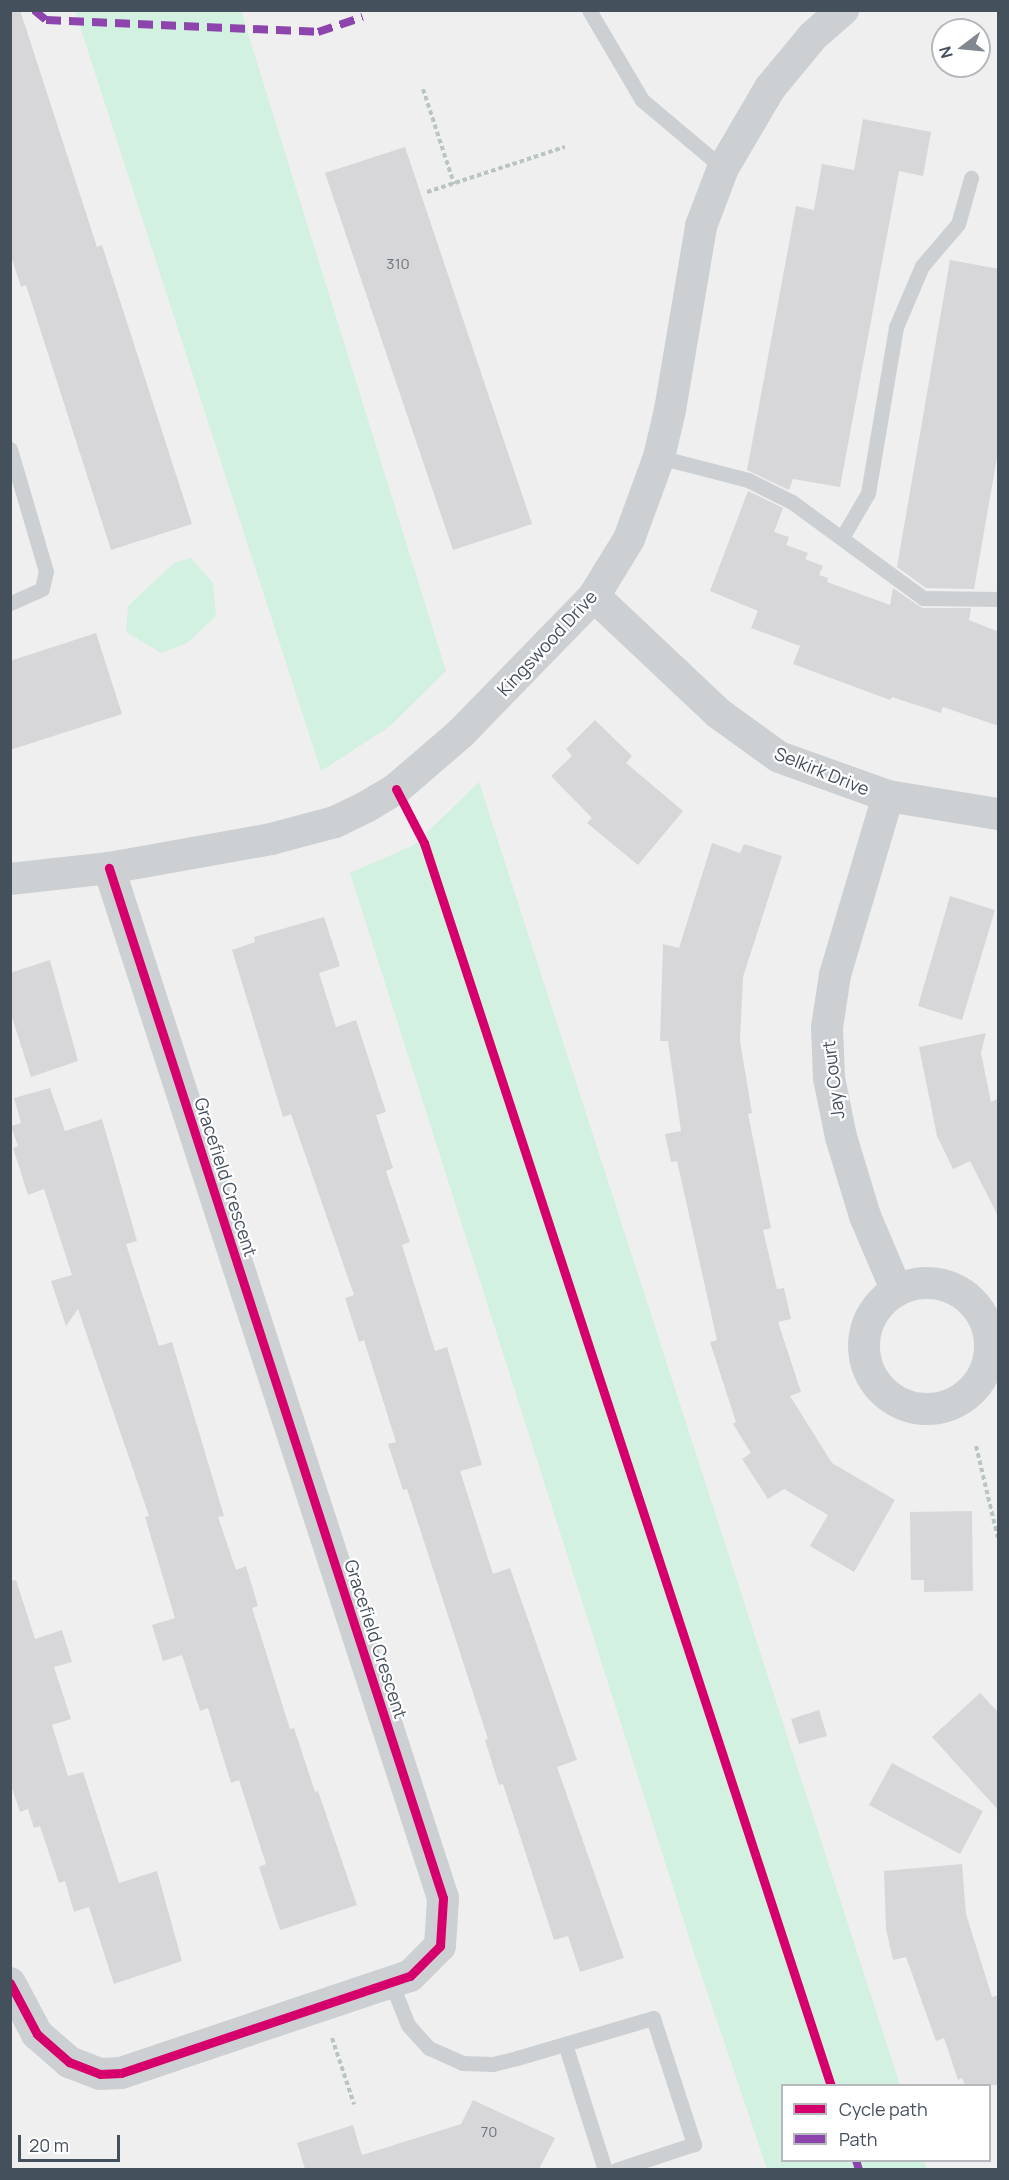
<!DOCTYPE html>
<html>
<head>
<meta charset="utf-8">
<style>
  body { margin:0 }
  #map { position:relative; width:1009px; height:2180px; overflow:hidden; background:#f0efef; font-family:Manrope,sans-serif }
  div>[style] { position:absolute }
  .green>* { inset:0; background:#d2f1e0 }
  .building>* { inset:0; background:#d7d7d9 }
  .path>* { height:4px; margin-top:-2px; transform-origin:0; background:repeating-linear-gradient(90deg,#b9c5c3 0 4.5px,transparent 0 7.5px) }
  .service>* { height:15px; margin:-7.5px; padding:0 7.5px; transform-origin:7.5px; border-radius:7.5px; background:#ccd0d3 }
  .minor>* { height:32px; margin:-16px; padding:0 16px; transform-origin:16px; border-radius:16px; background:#ccd0d3 }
  .minor>.ring { margin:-16px; padding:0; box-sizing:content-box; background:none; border:32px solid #ccd0d3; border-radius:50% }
  .quiet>* { height:8px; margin-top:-4px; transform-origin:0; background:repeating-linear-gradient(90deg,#8e44ad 0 15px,transparent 0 23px) }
  .cycleway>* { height:9px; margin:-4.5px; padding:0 4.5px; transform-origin:4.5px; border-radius:4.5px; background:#d6006c }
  span { translate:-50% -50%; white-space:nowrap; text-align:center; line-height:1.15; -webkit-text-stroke:4.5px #fff; paint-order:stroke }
  .number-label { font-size:15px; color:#6b737d }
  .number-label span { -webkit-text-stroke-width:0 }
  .street-label { font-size:18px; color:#45505d }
  .frame { position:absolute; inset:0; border:12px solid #45505d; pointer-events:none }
  .legend { position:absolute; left:781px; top:2084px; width:210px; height:78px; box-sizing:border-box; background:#fff; border:2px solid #b5b9be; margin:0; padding:8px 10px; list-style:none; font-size:18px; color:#45505d }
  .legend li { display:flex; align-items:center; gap:12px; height:30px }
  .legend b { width:30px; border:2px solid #b5b9be }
  .north { position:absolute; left:931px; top:18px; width:60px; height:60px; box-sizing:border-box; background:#fff; border:2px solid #b5b9be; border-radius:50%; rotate:254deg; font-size:16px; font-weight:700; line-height:24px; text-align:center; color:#45505d }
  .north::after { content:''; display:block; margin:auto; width:21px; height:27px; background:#818890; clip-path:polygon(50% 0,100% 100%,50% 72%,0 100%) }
  .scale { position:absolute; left:18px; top:2135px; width:102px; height:27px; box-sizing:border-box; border:3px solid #45505d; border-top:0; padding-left:8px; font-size:18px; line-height:21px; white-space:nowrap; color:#45505d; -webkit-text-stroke:4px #fff; paint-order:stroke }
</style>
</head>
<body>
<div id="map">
  <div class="green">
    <i style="clip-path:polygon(75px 11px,241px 11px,446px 671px,389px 727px,321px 771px)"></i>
    <i style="clip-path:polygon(191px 558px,213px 583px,216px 616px,187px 643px,161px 653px,126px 632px,128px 606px,174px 563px)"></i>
    <i style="clip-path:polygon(479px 782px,900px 2085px,782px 2086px,782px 2160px,924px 2161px,927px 2169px,767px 2169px,695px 1956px,350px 873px,414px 845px)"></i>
  </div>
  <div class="building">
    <i style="clip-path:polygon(10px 10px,20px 10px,97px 247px,102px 245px,192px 524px,111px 550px,26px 285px,21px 287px,10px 253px)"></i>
    <i style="clip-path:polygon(863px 119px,931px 132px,923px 176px,899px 171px,840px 487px,793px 479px,789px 490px,747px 470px,796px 206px,814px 210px,822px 164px,854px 170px)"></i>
    <i style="clip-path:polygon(405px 147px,532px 524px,453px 550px,325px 173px)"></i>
    <i style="clip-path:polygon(950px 260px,999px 269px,999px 446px,974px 589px,926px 588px,897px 567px)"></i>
    <i style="clip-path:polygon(748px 491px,783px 508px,774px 532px,789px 537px,786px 545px,808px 553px,805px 559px,823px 566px,819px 575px,828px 578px,827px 582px,890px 605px,893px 588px,922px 608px,971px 608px,969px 620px,999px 632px,999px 726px,943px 707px,941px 713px,892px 697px,890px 700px,793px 664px,800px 646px,751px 628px,758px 611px,710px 591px)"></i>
    <i style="clip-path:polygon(96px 633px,122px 714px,10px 750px,10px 661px)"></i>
    <i style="clip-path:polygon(595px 720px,632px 756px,626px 763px,683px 811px,638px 865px,587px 823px,592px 818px,551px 776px,572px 756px,566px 749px)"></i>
    <i style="clip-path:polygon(712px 843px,740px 853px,744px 844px,782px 856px,743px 977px,740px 1041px,752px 1113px,748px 1114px,771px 1228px,763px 1230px,777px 1289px,784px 1288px,791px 1319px,778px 1322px,801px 1392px,790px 1396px,832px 1463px,895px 1500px,854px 1572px,810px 1546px,828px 1515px,784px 1489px,768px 1499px,742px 1459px,751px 1453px,733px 1424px,736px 1422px,710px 1342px,717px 1340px,677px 1161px,671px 1162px,665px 1134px,681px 1131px,668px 1041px,660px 1041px,663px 944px,679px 948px)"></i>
    <i style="clip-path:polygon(950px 896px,995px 910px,962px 1020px,918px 1006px)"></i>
    <i style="clip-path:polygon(324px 917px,340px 966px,319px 973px,336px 1027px,356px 1020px,386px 1112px,376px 1115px,393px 1168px,386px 1171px,410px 1242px,402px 1245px,435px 1351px,447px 1347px,482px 1465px,460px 1471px,493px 1574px,510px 1568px,577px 1760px,557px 1767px,624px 1958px,580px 1972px,568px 1936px,554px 1940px,503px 1784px,499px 1785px,485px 1740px,488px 1739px,407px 1489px,403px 1490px,388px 1444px,396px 1442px,364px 1340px,359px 1342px,345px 1298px,354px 1295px,291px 1114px,283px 1117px,232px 950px,255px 942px,254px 937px)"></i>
    <i style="clip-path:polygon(50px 960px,78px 1061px,31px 1077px,10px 1011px,10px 973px)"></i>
    <i style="clip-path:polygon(986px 1033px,981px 1053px,991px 1102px,999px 1098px,999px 1218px,970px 1161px,953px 1169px,937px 1136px,919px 1047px)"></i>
    <i style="clip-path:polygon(50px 1088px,65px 1131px,102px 1119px,137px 1241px,126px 1244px,159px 1346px,172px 1342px,224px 1516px,218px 1517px,236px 1570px,246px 1566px,258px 1606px,252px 1608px,290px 1729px,294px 1728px,315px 1792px,318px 1791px,357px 1905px,280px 1930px,259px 1867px,266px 1864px,239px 1780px,231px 1783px,208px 1708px,200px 1711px,182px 1655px,163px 1661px,152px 1625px,175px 1618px,145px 1517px,149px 1516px,78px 1309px,66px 1326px,51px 1281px,72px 1275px,44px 1189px,28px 1195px,13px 1148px,18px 1146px,11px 1126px,21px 1123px,14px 1098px)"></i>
    <i style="clip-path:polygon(972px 1511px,973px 1591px,924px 1592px,924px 1580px,911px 1580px,910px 1512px)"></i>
    <i style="clip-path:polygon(16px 1580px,35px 1639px,62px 1630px,72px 1662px,54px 1667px,71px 1719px,52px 1725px,68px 1776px,83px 1772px,119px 1883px,157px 1871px,182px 1961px,114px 1984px,89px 1907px,74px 1912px,65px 1881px,59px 1883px,40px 1826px,34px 1828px,28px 1809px,20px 1812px,10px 1782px,10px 1581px)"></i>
    <i style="clip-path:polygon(980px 1693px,999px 1713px,999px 1811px,932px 1737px)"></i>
    <i style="clip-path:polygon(819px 1710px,827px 1736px,799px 1744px,791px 1719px)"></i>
    <i style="clip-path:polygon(892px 1763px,983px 1811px,960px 1854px,869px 1805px)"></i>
    <i style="clip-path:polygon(962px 1864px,966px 1914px,992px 1997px,999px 1995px,999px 2085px,965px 2085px,962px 2078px,958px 2080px,944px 2038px,936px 2041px,906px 1957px,893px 1960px,886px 1929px,884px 1871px)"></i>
    <i style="clip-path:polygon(473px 2100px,555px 2138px,539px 2169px,305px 2169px,297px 2143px,353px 2125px,362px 2155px,461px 2124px)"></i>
  </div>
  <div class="path">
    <i style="left:423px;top:89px;width:100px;rotate:71.9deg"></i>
    <i style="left:427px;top:192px;width:145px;rotate:-18.1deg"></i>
    <i style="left:976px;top:1446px;width:95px;rotate:76.6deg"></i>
    <i style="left:332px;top:2038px;width:70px;rotate:71.6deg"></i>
  </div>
  <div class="service">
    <i style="left:589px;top:10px;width:104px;rotate:59.5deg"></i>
    <i style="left:642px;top:100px;width:106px;rotate:40deg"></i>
    <i style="left:10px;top:449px;width:127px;rotate:73.6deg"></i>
    <i style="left:46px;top:571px;width:18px;rotate:103deg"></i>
    <i style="left:42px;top:589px;width:35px;rotate:156deg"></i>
    <i style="left:659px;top:457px;width:92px;rotate:14.5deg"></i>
    <i style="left:748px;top:480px;width:49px;rotate:26.6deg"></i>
    <i style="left:792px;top:502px;width:162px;rotate:36.2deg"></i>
    <i style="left:923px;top:598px;width:75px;rotate:0.8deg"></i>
    <i style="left:843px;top:536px;width:50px;rotate:-59.8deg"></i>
    <i style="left:868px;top:493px;width:168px;rotate:-80.4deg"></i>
    <i style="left:896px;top:327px;width:66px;rotate:-66.9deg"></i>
    <i style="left:922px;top:266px;width:55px;rotate:-49.4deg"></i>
    <i style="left:958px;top:224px;width:48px;rotate:-74.2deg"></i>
    <i style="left:391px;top:1982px;width:46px;rotate:68.4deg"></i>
    <i style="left:408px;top:2025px;width:31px;rotate:48deg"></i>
    <i style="left:429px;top:2048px;width:36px;rotate:24deg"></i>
    <i style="left:462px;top:2063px;width:31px;rotate:2deg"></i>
    <i style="left:493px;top:2064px;width:25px;rotate:-14deg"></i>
    <i style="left:517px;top:2058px;width:142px;rotate:-16.4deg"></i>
    <i style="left:653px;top:2018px;width:133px;rotate:72deg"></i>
    <i style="left:694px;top:2144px;width:82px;rotate:161.6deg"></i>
    <i style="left:565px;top:2044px;width:132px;rotate:72.4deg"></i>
  </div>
  <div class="minor">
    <i style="left:594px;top:596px;width:170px;rotate:43.3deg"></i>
    <i style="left:718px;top:713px;width:75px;rotate:35.8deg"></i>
    <i style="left:779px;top:757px;width:116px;rotate:19.7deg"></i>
    <i style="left:888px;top:796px;width:111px;rotate:9.3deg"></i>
    <i style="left:888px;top:796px;width:187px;rotate:106.5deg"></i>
    <i style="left:835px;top:975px;width:53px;rotate:98.7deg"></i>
    <i style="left:827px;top:1027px;width:51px;rotate:87.8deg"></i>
    <i style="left:829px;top:1078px;width:60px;rotate:78.5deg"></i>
    <i style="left:841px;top:1137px;width:83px;rotate:73.1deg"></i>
    <i style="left:865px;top:1216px;width:79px;rotate:67deg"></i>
    <i style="left:10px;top:879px;width:100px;rotate:-6.3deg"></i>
    <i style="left:109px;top:868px;width:165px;rotate:-10.1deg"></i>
    <i style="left:271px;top:839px;width:66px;rotate:-14.9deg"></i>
    <i style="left:335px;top:822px;width:34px;rotate:-26deg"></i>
    <i style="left:366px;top:807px;width:35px;rotate:-31deg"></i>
    <i style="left:396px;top:789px;width:86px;rotate:-40.7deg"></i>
    <i style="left:461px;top:733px;width:191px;rotate:-45.8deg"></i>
    <i style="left:594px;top:596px;width:67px;rotate:-58.4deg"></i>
    <i style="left:629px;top:539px;width:87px;rotate:-69.9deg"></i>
    <i style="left:659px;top:457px;width:48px;rotate:-76.8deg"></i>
    <i style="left:670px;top:410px;width:187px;rotate:-80.4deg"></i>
    <i style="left:701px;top:226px;width:62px;rotate:-69.2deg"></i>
    <i style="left:723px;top:168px;width:93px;rotate:-59.6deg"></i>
    <i style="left:770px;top:88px;width:67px;rotate:-50.4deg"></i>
    <i style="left:813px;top:36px;width:40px;rotate:-41deg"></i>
    <i class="ring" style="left:864px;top:1283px;width:94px;height:94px"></i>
    <i style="left:10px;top:1983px;width:58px;rotate:62.1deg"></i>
    <i style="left:37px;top:2034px;width:43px;rotate:41.2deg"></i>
    <i style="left:69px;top:2062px;width:33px;rotate:21deg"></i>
    <i style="left:100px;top:2074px;width:21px;rotate:-3deg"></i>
    <i style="left:121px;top:2073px;width:305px;rotate:-18.6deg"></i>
    <i style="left:410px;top:1976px;width:42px;rotate:-45deg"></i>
    <i style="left:440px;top:1946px;width:48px;rotate:-86.4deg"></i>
    <i style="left:443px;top:1898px;width:1083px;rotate:-107.97deg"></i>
  </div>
  <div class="quiet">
    <i style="left:34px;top:10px;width:16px;rotate:40deg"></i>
    <i style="left:46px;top:20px;width:272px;rotate:2.5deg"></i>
    <i style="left:318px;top:32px;width:47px;rotate:-18.4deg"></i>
    <i style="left:856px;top:2160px;width:10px;rotate:73deg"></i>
  </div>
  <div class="cycleway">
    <i style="left:396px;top:789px;width:61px;rotate:62.6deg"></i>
    <i style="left:424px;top:843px;width:1308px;rotate:71.87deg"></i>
    <i style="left:10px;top:1983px;width:58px;rotate:62.1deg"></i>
    <i style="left:37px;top:2034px;width:43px;rotate:41.2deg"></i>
    <i style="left:69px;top:2062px;width:33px;rotate:21deg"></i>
    <i style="left:100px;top:2074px;width:21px;rotate:-3deg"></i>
    <i style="left:121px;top:2073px;width:305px;rotate:-18.6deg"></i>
    <i style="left:410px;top:1976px;width:42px;rotate:-45deg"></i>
    <i style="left:440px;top:1946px;width:48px;rotate:-86.4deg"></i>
    <i style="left:443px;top:1898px;width:1083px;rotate:-107.97deg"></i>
  </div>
  <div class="number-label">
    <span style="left:398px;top:264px">310</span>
    <span style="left:489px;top:2132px">70</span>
  </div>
  <div class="street-label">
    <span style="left:547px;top:643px;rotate:-47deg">Kingswood Drive</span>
    <span style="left:822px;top:771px;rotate:22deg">Selkirk Drive</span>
    <span style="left:833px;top:1080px;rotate:-97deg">Jay Court</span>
    <span style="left:226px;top:1177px;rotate:72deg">Gracefield Crescent</span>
    <span style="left:376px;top:1639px;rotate:72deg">Gracefield Crescent</span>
  </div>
  <div class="frame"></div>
  <ul class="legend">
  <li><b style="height:8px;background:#d6006c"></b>Cycle path</li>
  <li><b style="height:8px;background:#8e44ad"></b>Path</li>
  </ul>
  <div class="north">N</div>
  <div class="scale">20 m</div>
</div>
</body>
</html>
